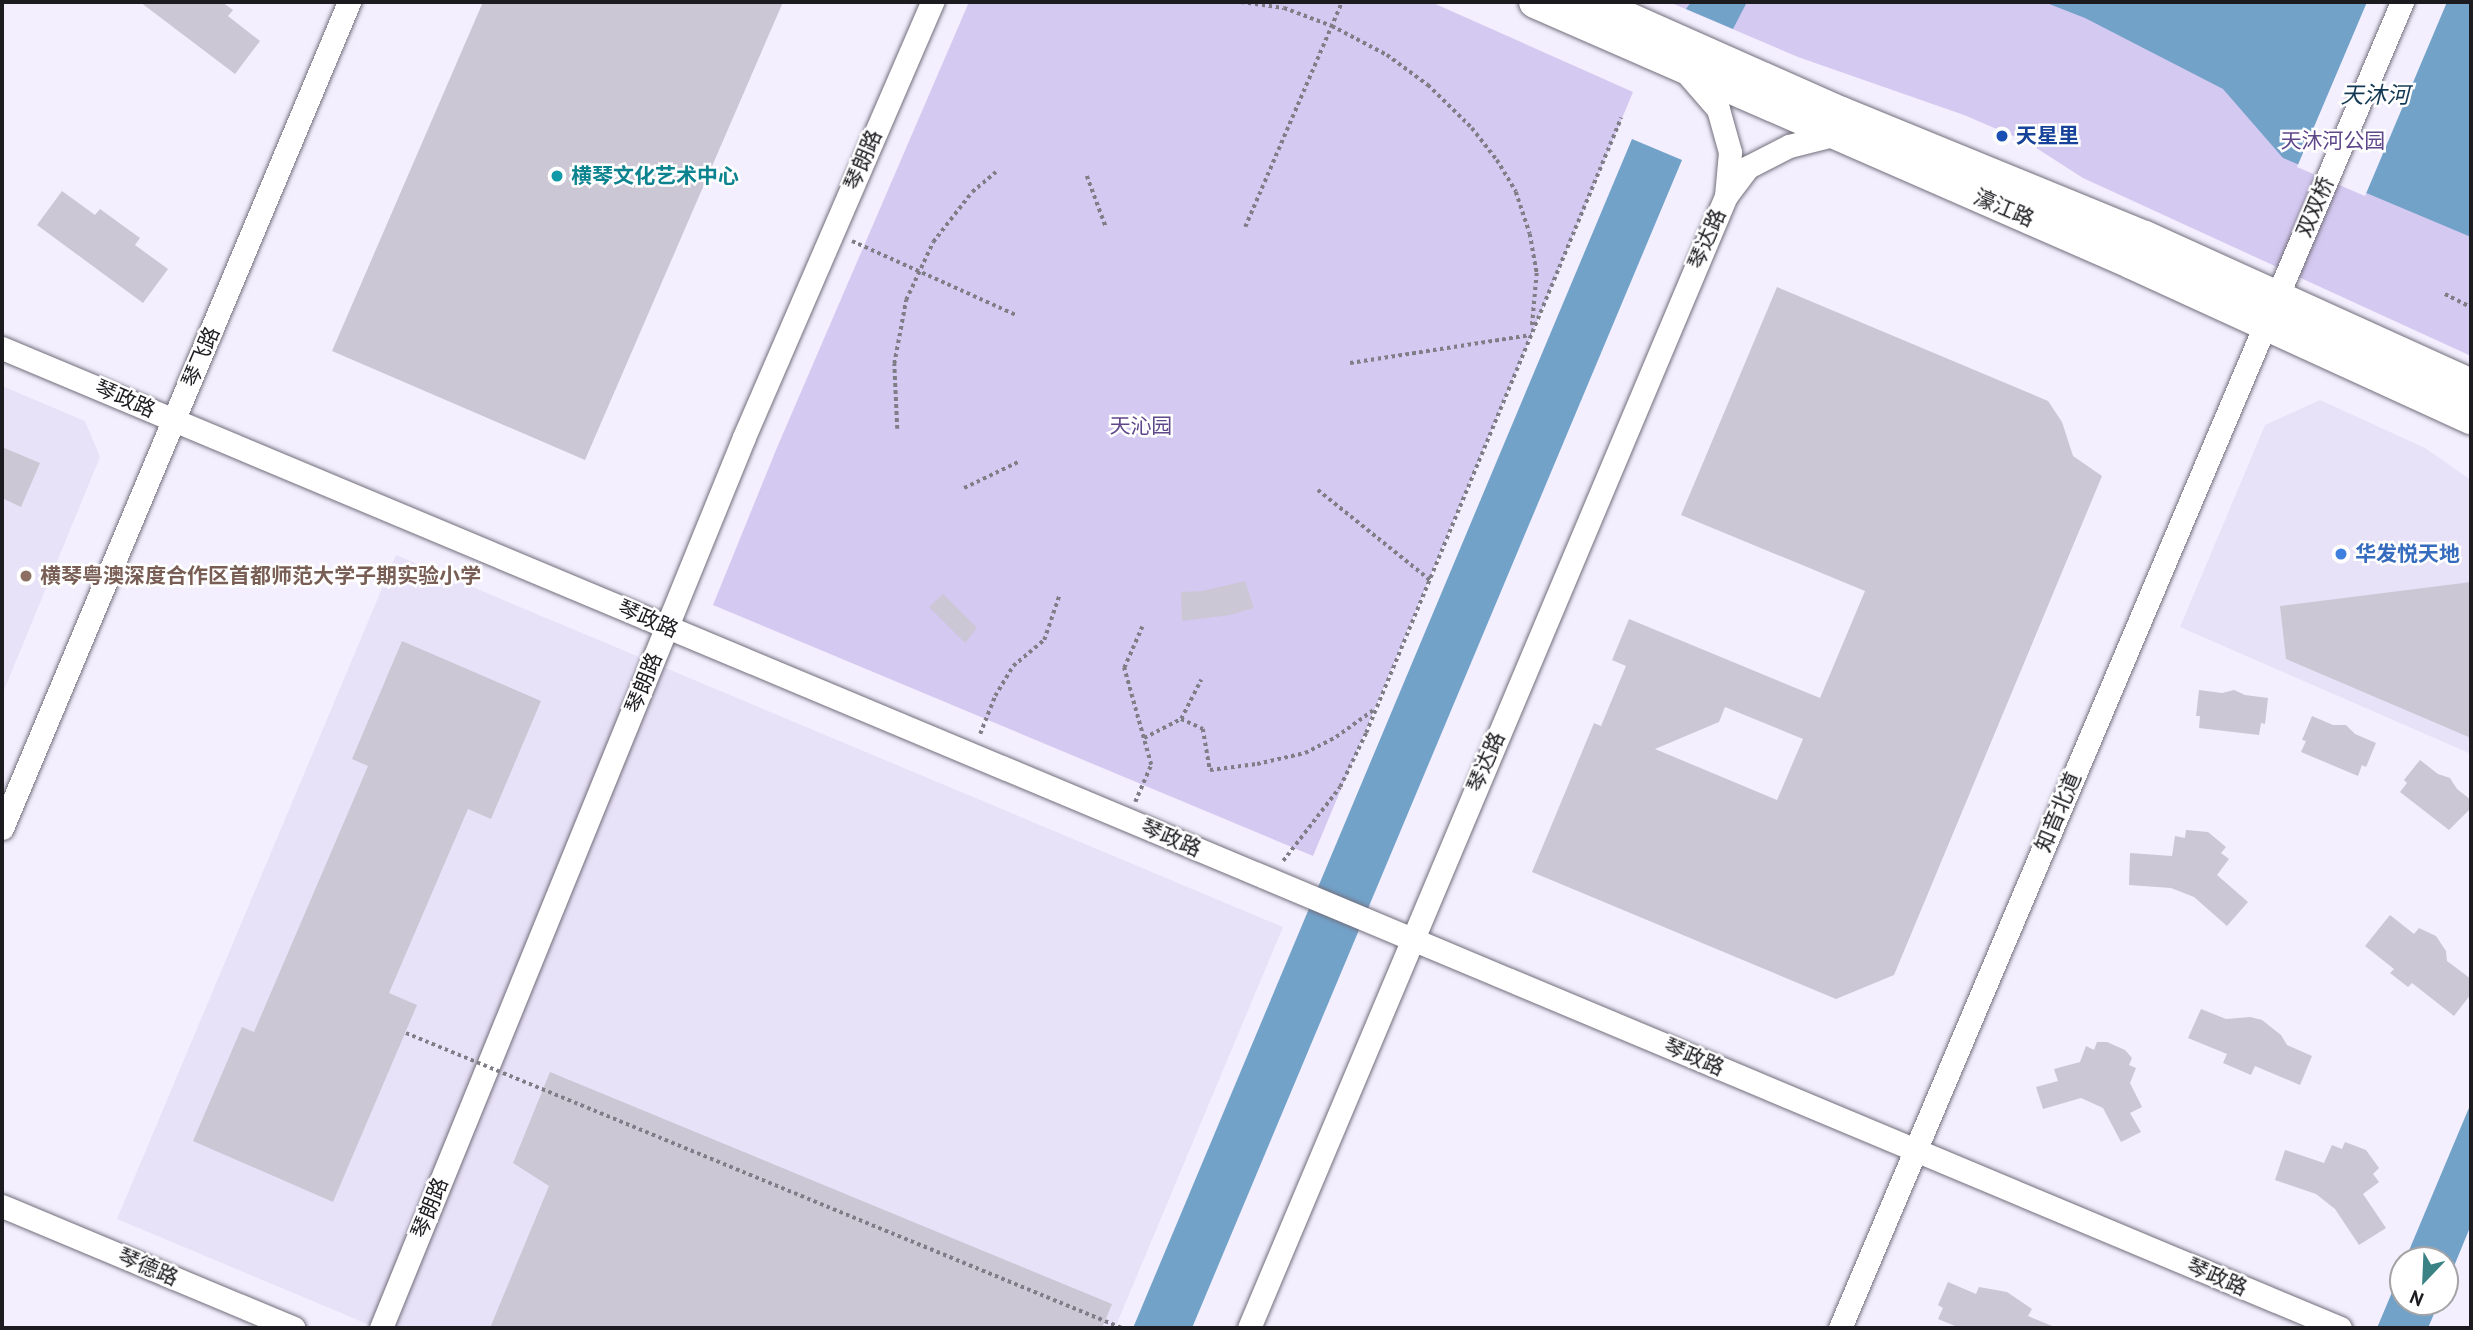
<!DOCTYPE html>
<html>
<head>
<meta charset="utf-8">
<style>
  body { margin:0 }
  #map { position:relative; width:2473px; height:1330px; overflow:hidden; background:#f3effe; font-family:"PT Sans","Noto Sans SC",sans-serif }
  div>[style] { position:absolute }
  .built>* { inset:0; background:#e8e2f8 }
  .green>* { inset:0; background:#d4c9f1 }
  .water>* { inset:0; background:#73a2c9 }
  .pier>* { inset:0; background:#f3effe }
  .building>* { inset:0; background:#cbc7d5 }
  .path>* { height:3.5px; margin-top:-1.75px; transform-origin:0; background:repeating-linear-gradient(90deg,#7f7d86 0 3.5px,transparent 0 7px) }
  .roads { filter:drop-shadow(0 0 2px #726e7b) drop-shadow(0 0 2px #726e7b) }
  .street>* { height:23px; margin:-11.5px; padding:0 11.5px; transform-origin:11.5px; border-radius:11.5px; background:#fff }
  .secondary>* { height:32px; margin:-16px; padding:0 16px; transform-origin:16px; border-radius:16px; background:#fff }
  .path-bridge>* { height:3.5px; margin-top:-1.75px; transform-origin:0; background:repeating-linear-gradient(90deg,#7f7d86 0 3.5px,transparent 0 7px) }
  .dots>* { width:19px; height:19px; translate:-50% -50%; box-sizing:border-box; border:4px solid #fff; border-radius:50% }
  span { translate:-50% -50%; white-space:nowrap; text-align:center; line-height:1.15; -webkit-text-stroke:5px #fff; paint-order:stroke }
  .transit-label { font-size:21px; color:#164399; font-weight:700 }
  .left { translate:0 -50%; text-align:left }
  .park-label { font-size:21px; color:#5f488a }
  .street-label { font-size:21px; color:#1c1b20 }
  .culture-label { font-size:21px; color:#0d838f; font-weight:700 }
  .shop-label { font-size:21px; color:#366cbe; font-weight:700 }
  .education-label { font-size:21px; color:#785e54; font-weight:700 }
  .water-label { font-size:23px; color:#133854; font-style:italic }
  .frame { position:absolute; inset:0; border:4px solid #1c1b20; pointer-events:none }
  .north { position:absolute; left:2389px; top:1246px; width:70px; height:70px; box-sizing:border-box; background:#fff; border:2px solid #a4a4a6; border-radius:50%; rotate:203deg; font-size:19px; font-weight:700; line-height:28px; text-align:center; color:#1c1b20 }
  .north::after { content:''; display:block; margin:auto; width:24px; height:32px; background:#3a8284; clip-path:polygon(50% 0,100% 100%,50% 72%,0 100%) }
</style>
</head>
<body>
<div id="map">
  <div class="built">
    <i style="clip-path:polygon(2px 386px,85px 421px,100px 457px,2px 695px)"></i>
    <i style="clip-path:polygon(2320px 400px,2425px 448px,2471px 480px,2471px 754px,2180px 627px,2265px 425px)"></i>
    <i style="clip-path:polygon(396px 555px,1283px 927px,1115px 1328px,377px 1328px,117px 1219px)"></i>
  </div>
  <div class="green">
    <i style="clip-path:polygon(969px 2px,1431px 2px,1633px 92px,1313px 856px,713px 605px,776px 450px)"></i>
    <i style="clip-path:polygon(1669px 2px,2471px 2px,2471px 356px,2083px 178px,2027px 142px,1964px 115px,1798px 57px)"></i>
  </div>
  <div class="water">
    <i style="clip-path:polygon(1691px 2px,1747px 2px,1733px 29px,1686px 9px)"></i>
    <i style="clip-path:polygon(2044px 2px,2471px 2px,2471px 237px,2283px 158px,2223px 89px,2085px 18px)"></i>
    <i style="clip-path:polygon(1632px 139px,1682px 160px,1192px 1328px,1133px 1328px)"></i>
    <i style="clip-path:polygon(2471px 1103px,2471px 1225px,2445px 1288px,2445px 1260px,2405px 1260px)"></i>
    <i style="clip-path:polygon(2403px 1266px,2403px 1302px,2439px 1302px,2428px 1328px,2377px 1328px)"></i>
  </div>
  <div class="pier">
    <i style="clip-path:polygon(2367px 2px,2447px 2px,2365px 196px,2297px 167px)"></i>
  </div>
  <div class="building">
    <i style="clip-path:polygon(140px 2px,222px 2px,233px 10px,228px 16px,260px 41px,235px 74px)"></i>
    <i style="clip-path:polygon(483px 2px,783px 2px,585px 460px,332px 351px)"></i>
    <i style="clip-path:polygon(62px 191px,95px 215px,100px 209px,140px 238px,135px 245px,168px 269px,143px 303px,37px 225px)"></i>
    <i style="clip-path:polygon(evenodd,1777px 287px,2048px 401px,2062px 422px,2073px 456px,2102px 476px,1894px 975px,1836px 999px,1532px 872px,1594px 723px,1601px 726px,1626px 666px,1612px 660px,1629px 619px,1820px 698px,1865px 591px,1681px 515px,1777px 287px,1725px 707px,1803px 739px,1777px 800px,1655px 749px,1719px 722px,1725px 707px)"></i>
    <i style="clip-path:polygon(2px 447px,40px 463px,21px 507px,2px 498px)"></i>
    <i style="clip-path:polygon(1245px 581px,1254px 608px,1230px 615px,1182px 621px,1181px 592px,1203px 591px)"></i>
    <i style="clip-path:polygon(2471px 582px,2471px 738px,2286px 659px,2280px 606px)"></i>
    <i style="clip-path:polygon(943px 594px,977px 628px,965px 643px,929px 607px)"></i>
    <i style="clip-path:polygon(402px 641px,541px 701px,491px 819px,468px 809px,389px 993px,417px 1005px,333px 1202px,193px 1141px,242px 1027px,254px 1032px,368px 766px,352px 759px)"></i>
    <i style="clip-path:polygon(2199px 690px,2222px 693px,2234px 690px,2245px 695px,2268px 698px,2265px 724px,2261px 723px,2259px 735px,2199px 728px,2200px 716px,2196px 716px)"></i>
    <i style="clip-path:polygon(2312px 716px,2333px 725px,2346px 725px,2355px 734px,2376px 743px,2366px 767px,2362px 765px,2358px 776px,2301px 752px,2306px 741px,2302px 740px)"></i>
    <i style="clip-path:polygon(2420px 760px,2438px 774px,2450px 778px,2457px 789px,2471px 800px,2471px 808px,2449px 830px,2400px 792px,2407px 783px,2404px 780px)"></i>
    <i style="clip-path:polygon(2186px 830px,2208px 832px,2226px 847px,2221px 853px,2229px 859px,2217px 875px,2248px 902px,2227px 926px,2194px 897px,2171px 888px,2129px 885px,2130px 853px,2172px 856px,2175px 836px,2185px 838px)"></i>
    <i style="clip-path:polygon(2390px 915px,2414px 934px,2419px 928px,2436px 936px,2446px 951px,2447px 961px,2471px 979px,2471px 994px,2454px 1016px,2412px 983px,2408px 987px,2390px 973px,2394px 969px,2365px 946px)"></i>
    <i style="clip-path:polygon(2201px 1009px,2226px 1019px,2250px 1017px,2262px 1020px,2281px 1035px,2287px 1045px,2312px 1056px,2300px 1085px,2255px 1066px,2251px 1075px,2223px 1063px,2227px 1054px,2188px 1038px)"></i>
    <i style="clip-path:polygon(2097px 1042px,2107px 1042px,2125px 1050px,2132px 1058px,2129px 1065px,2136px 1068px,2130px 1083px,2142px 1107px,2130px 1113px,2141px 1132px,2121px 1142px,2103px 1108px,2081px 1098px,2043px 1109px,2036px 1087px,2058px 1081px,2054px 1069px,2080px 1062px,2086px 1046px,2094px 1050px)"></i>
    <i style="clip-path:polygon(550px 1072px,1112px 1304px,1102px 1328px,490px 1328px,549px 1186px,513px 1163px)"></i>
    <i style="clip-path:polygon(2345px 1142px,2366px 1150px,2379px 1168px,2373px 1174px,2379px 1182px,2363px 1194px,2386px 1228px,2359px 1245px,2335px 1209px,2316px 1194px,2275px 1180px,2285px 1150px,2324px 1163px,2332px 1145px,2342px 1149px)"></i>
    <i style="clip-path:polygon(1948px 1282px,1976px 1294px,1979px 1287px,2007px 1292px,2032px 1309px,2028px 1316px,2057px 1328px,1960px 1328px,1938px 1319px,1943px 1308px,1938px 1305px)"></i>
  </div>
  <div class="path">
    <i style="left:1241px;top:2px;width:43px;rotate:7.9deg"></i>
    <i style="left:1284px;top:8px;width:51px;rotate:20.6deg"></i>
    <i style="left:1332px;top:26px;width:62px;rotate:27.8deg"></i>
    <i style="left:1387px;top:55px;width:51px;rotate:36.2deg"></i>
    <i style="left:1428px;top:85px;width:62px;rotate:44.3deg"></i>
    <i style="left:1472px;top:128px;width:41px;rotate:52deg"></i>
    <i style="left:1497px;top:160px;width:37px;rotate:59deg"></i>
    <i style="left:1516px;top:192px;width:44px;rotate:71.6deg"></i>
    <i style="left:1530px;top:234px;width:40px;rotate:80deg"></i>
    <i style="left:1537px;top:273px;width:55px;rotate:95.2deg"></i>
    <i style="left:1087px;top:176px;width:54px;rotate:69.6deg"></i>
    <i style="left:1245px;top:227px;width:245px;rotate:-66.7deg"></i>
    <i style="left:852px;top:241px;width:180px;rotate:24.3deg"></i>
    <i style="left:2445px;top:294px;width:29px;rotate:27deg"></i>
    <i style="left:1350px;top:363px;width:183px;rotate:-8.8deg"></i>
    <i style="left:897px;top:429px;width:65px;rotate:-92.6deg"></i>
    <i style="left:894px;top:364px;width:65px;rotate:-79.4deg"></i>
    <i style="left:906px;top:300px;width:64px;rotate:-65deg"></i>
    <i style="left:933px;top:242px;width:63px;rotate:-52deg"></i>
    <i style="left:972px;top:192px;width:31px;rotate:-40deg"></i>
    <i style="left:964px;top:488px;width:60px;rotate:-25.7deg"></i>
    <i style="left:1318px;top:490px;width:144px;rotate:38.8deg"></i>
    <i style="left:1181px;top:719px;width:24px;rotate:24deg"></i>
    <i style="left:1203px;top:729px;width:42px;rotate:80.3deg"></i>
    <i style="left:1210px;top:770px;width:47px;rotate:-7.3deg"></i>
    <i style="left:1257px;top:764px;width:49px;rotate:-12.9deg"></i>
    <i style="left:1305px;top:753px;width:35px;rotate:-27deg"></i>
    <i style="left:1336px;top:737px;width:48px;rotate:-35.7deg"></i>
    <i style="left:980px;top:734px;width:41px;rotate:-68.5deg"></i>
    <i style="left:995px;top:696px;width:35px;rotate:-59deg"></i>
    <i style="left:1013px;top:666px;width:40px;rotate:-40deg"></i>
    <i style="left:1044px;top:640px;width:46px;rotate:-71.2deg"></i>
    <i style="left:1144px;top:738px;width:42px;rotate:-27.2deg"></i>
    <i style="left:1181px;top:719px;width:44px;rotate:-62.9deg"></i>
    <i style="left:1135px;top:802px;width:40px;rotate:-66.6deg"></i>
    <i style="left:1151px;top:765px;width:101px;rotate:-105.6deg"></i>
    <i style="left:1124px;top:668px;width:45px;rotate:-66.3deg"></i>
    <i style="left:1283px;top:861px;width:93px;rotate:-52.4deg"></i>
    <i style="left:1340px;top:787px;width:60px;rotate:-64.3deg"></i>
    <i style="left:1366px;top:733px;width:666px;rotate:-67.48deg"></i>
  </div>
  <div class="roads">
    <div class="street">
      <i style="left:1684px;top:70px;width:52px;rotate:48.9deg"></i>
      <i style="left:1718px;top:109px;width:45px;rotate:74.4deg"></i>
      <i style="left:1730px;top:152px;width:44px;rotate:95.2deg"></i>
      <i style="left:2px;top:348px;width:2535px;rotate:22.74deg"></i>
      <i style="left:2px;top:828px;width:896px;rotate:-67.21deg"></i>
      <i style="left:2px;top:1206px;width:316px;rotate:22.7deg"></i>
      <i style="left:381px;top:1328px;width:962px;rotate:-67.83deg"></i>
      <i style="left:744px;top:437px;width:474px;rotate:-66.6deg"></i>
      <i style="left:1249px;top:1328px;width:1228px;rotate:-67.15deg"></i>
      <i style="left:1726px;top:196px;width:36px;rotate:-53deg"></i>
      <i style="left:1748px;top:167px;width:46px;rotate:-27.1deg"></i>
      <i style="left:1789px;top:146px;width:45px;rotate:-14deg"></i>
      <i style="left:1840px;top:1328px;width:1440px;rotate:-67.03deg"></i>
    </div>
    <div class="secondary">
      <i style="left:1535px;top:2px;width:652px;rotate:23.61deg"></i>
      <i style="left:2132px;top:263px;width:373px;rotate:24.6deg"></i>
      <i style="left:1591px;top:2px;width:274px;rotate:23.9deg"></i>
      <i style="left:1842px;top:113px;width:327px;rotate:22.3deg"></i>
      <i style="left:2145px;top:237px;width:358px;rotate:24.4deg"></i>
    </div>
  </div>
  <div class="path-bridge">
    <i style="left:406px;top:1033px;width:774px;rotate:22.39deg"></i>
  </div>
  <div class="dots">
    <i style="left:2002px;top:136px;background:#1a4fb4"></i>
    <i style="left:557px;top:176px;background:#0f9aa8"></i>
    <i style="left:2341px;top:554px;background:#3f7fe0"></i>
    <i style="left:26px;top:576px;background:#8d6e63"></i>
  </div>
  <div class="transit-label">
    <span class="left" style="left:2016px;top:136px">天星里</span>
  </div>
  <div class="park-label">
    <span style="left:2333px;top:141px">天沐河公园</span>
    <span style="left:1141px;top:426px">天沁园</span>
  </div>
  <div class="street-label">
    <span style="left:863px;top:160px;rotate:-67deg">琴朗路</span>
    <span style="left:2315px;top:207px;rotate:-67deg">双双桥</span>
    <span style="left:2004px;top:208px;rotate:23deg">濠江路</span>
    <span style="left:1707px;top:239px;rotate:-67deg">琴达路</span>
    <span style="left:201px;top:357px;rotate:-67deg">琴飞路</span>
    <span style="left:125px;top:399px;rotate:23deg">琴政路</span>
    <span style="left:648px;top:619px;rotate:23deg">琴政路</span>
    <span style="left:644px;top:683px;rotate:-68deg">琴朗路</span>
    <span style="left:1486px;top:762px;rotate:-67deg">琴达路</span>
    <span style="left:2058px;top:812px;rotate:-67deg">知音北道</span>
    <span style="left:1171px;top:838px;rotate:23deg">琴政路</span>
    <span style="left:1694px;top:1057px;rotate:23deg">琴政路</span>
    <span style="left:430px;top:1208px;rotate:-68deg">琴朗路</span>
    <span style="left:148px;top:1267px;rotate:23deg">琴德路</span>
    <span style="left:2217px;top:1277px;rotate:23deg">琴政路</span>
  </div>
  <div class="culture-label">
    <span class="left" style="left:571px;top:176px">横琴文化艺术中心</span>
  </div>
  <div class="shop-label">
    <span class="left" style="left:2355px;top:554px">华发悦天地</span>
  </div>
  <div class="education-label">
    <span class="left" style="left:40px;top:576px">横琴粤澳深度合作区首都师范大学子期实验小学</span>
  </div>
  <div class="water-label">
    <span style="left:2375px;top:95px">天沐河</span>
  </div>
  <div class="frame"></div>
  <div class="north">N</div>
</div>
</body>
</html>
